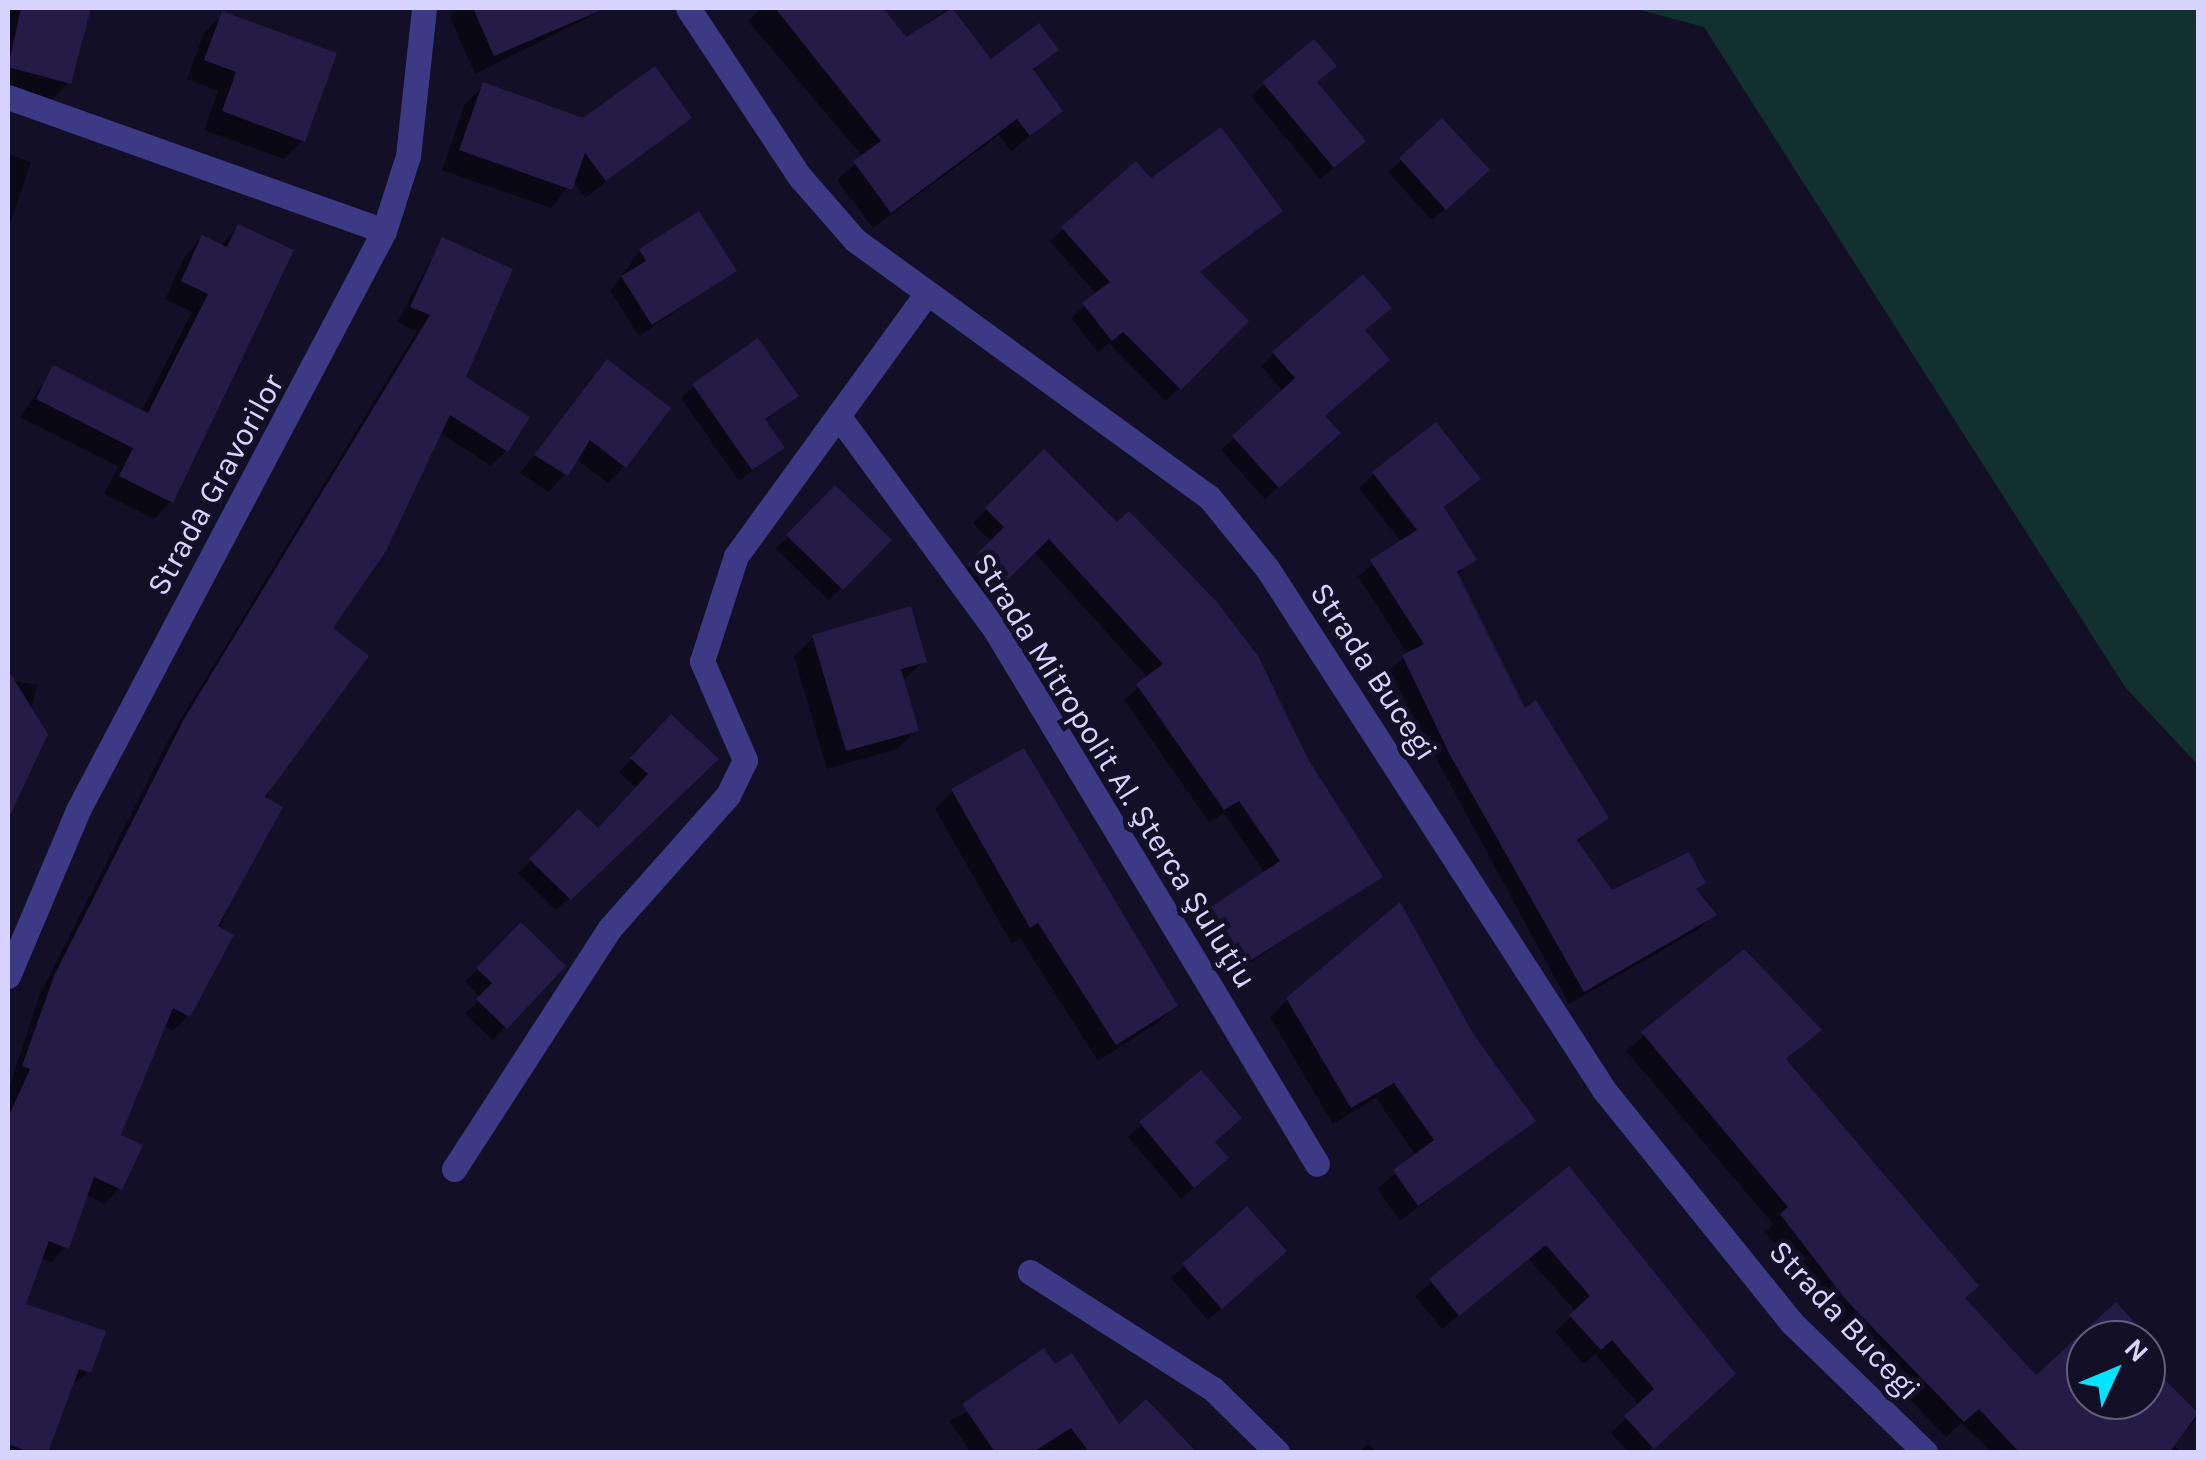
<!DOCTYPE html>
<html>
<head>
<meta charset="utf-8">
<style>
  body { margin:0 }
  #map { position:relative; width:2206px; height:1460px; overflow:hidden; background:#130f26; font-family:Karla,sans-serif }
  div>[style] { position:absolute }
  .green>* { inset:0; background:#12302f }
  .shadow>* { inset:0; background:#0007 }
  .building>* { inset:0; background:#241b47 }
  .minor>* { height:25px; margin:-12.5px; padding:0 12.5px; transform-origin:12.5px; border-radius:12.5px; background:#3d3a85 }
  span { translate:-50% -50%; white-space:nowrap; text-align:center; line-height:1.15; -webkit-text-stroke:10px #130f26; paint-order:stroke }
  .street-label { font-size:32px; color:#d9d4ff }
  .frame { position:absolute; inset:0; border:10px solid #d9d4ff; pointer-events:none }
  .north { position:absolute; left:2066px; top:1320px; width:100px; height:100px; box-sizing:border-box; background:#130f26; border:2px solid #625e7d; border-radius:50%; rotate:46deg; font-size:28px; font-weight:700; line-height:40px; text-align:center; color:#d9d4ff }
  .north::after { content:''; display:block; margin:auto; width:35px; height:45px; background:#00e5ff; clip-path:polygon(50% 0,100% 100%,50% 72%,0 100%) }
</style>
</head>
<body>
<div id="map">
  <div class="green">
    <i style="clip-path:polygon(1633px 8px,2198px 8px,2198px 765px,2125px 687px,1704px 27px)"></i>
  </div>
  <div class="shadow">
    <i style="clip-path:polygon(88px 8px,69px 82px,50px 102px,8px 90px,8px 8px)"></i>
    <i style="clip-path:polygon(460px 8px,607px 8px,475px 74px,450px 17px)"></i>
    <i style="clip-path:polygon(762px 8px,869px 8px,906px 40px,948px 8px,991px 62px,1056px 49px,1032px 72px,1060px 111px,1011px 151px,999px 135px,873px 228px,837px 180px,863px 157px,748px 21px)"></i>
    <i style="clip-path:polygon(223px 14px,303px 140px,284px 159px,204px 130px,218px 91px,187px 79px,204px 33px)"></i>
    <i style="clip-path:polygon(1314px 42px,1315px 83px,1351px 154px,1320px 179px,1251px 96px)"></i>
    <i style="clip-path:polygon(484px 85px,584px 120px,688px 118px,585px 198px,573px 181px,551px 208px,442px 170px,465px 104px)"></i>
    <i style="clip-path:polygon(8px 154px,31px 162px,8px 228px)"></i>
    <i style="clip-path:polygon(1401px 160px,1474px 183px,1432px 220px,1388px 172px)"></i>
    <i style="clip-path:polygon(1136px 165px,1151px 182px,1280px 211px,1198px 274px,1246px 321px,1166px 401px,1109px 343px,1098px 352px,1071px 318px,1097px 295px,1050px 241px)"></i>
    <i style="clip-path:polygon(238px 227px,171px 502px,154px 519px,104px 494px,118px 466px,20px 417px,54px 368px,141px 412px,192px 312px,165px 299px,185px 256px,202px 238px,221px 245px)"></i>
    <i style="clip-path:polygon(442px 240px,462px 378px,506px 451px,491px 466px,439px 432px,329px 628px,188px 1016px,173px 1031px,163px 1025px,118px 1136px,120px 1188px,105px 1204px,85px 1194px,66px 1247px,51px 1262px,40px 1258px,23px 1305px,89px 1372px,70px 1386px,45px 1452px,8px 1452px,8px 1091px,40px 994px,170px 737px,417px 331px,397px 322px)"></i>
    <i style="clip-path:polygon(640px 251px,734px 271px,639px 336px,610px 291px)"></i>
    <i style="clip-path:polygon(1363px 331px,1323px 417px,1325px 445px,1265px 499px,1221px 450px,1284px 392px,1261px 366px,1274px 353px)"></i>
    <i style="clip-path:polygon(607px 363px,624px 466px,608px 483px,576px 459px,549px 492px,520px 473px)"></i>
    <i style="clip-path:polygon(694px 386px,796px 396px,764px 422px,782px 447px,739px 481px,681px 398px)"></i>
    <i style="clip-path:polygon(1044px 452px,1306px 760px,1380px 876px,1230px 976px,1196px 925px,1265px 874px,1224px 813px,1209px 822px,1124px 700px,1148px 678px,1033px 551px,978px 607px,955px 580px,992px 542px,973px 523px)"></i>
    <i style="clip-path:polygon(1374px 474px,1477px 479px,1443px 509px,1474px 559px,1456px 576px,1524px 711px,1606px 818px,1576px 843px,1612px 894px,1703px 882px,1694px 891px,1713px 915px,1699px 929px,1569px 1004px,1389px 671px,1408px 655px,1358px 576px,1402px 543px,1359px 488px)"></i>
    <i style="clip-path:polygon(835px 488px,888px 540px,829px 600px,776px 549px)"></i>
    <i style="clip-path:polygon(814px 637px,924px 661px,902px 681px,916px 730px,897px 749px,827px 769px,794px 656px)"></i>
    <i style="clip-path:polygon(8px 669px,14px 681px,37px 685px,8px 808px)"></i>
    <i style="clip-path:polygon(671px 718px,715px 759px,556px 910px,518px 873px,578px 812px,598px 831px,637px 789px,619px 772px)"></i>
    <i style="clip-path:polygon(953px 791px,1175px 1006px,1157px 1023px,1098px 1061px,1020px 938px,1012px 944px,935px 809px)"></i>
    <i style="clip-path:polygon(521px 926px,562px 966px,493px 1040px,465px 1014px,481px 998px,465px 982px)"></i>
    <i style="clip-path:polygon(evenodd,1744px 952px,1819px 1030px,1784px 1061px,1962px 1299px,2036px 1378px,2115px 1306px,2158px 1352px,2146px 1364px,2198px 1417px,2174px 1445px,2181px 1452px,1992px 1452px,1961px 1423px,1946px 1437px,1830px 1316px,1766px 1232px,1773px 1224px,1626px 1051px,1744px 952px,2086px 1340px,2146px 1340px,2146px 1400px,2086px 1400px,2086px 1340px)"></i>
    <i style="clip-path:polygon(1287px 1000px,1472px 1036px,1532px 1121px,1400px 1221px,1377px 1189px,1416px 1156px,1376px 1098px,1333px 1124px,1270px 1017px)"></i>
    <i style="clip-path:polygon(1201px 1073px,1213px 1171px,1181px 1199px,1128px 1137px)"></i>
    <i style="clip-path:polygon(1568px 1169px,1717px 1389px,1647px 1452px,1628px 1452px,1611px 1433px,1640px 1406px,1595px 1354px,1584px 1364px,1555px 1332px,1576px 1312px,1529px 1259px,1442px 1329px,1415px 1296px)"></i>
    <i style="clip-path:polygon(1247px 1209px,1271px 1264px,1208px 1320px,1171px 1278px)"></i>
    <i style="clip-path:polygon(1054px 1368px,1119px 1428px,1146px 1402px,1200px 1452px,971px 1452px,949px 1421px)"></i>
    <i style="clip-path:polygon(1368px 1444px,1377px 1452px,1359px 1452px)"></i>
  </div>
  <div class="building">
    <i style="clip-path:polygon(21px 8px,91px 8px,71px 84px,8px 67px)"></i>
    <i style="clip-path:polygon(473px 8px,606px 8px,494px 56px)"></i>
    <i style="clip-path:polygon(775px 8px,883px 8px,906px 37px,952px 8px,991px 59px,1039px 23px,1059px 50px,1033px 69px,1063px 111px,1030px 136px,1017px 119px,891px 213px,853px 161px,881px 141px)"></i>
    <i style="clip-path:polygon(222px 11px,337px 53px,305px 142px,222px 111px,236px 72px,204px 60px)"></i>
    <i style="clip-path:polygon(1314px 39px,1337px 66px,1317px 82px,1366px 141px,1334px 168px,1262px 82px)"></i>
    <i style="clip-path:polygon(655px 66px,692px 118px,606px 181px,585px 153px,572px 190px,459px 150px,483px 82px,583px 118px)"></i>
    <i style="clip-path:polygon(1442px 118px,1490px 170px,1446px 210px,1399px 158px)"></i>
    <i style="clip-path:polygon(1221px 127px,1283px 211px,1200px 272px,1249px 321px,1181px 390px,1123px 332px,1112px 341px,1082px 303px,1110px 282px,1061px 227px,1136px 161px,1151px 178px)"></i>
    <i style="clip-path:polygon(699px 211px,737px 271px,652px 325px,621px 276px,646px 261px,639px 249px)"></i>
    <i style="clip-path:polygon(238px 224px,294px 250px,173px 503px,119px 476px,133px 448px,36px 399px,53px 365px,148px 413px,208px 294px,181px 281px,202px 235px,227px 247px)"></i>
    <i style="clip-path:polygon(442px 237px,513px 269px,466px 377px,530px 417px,508px 452px,450px 415px,386px 551px,333px 628px,369px 656px,265px 797px,283px 807px,218px 926px,234px 935px,190px 1017px,173px 1008px,121px 1135px,143px 1145px,122px 1190px,94px 1177px,69px 1249px,49px 1241px,26px 1304px,106px 1331px,91px 1373px,79px 1369px,48px 1452px,29px 1452px,8px 1444px,8px 1118px,30px 1069px,22px 1066px,54px 976px,184px 719px,430px 315px,410px 307px)"></i>
    <i style="clip-path:polygon(1363px 274px,1392px 308px,1365px 330px,1390px 360px,1325px 416px,1341px 433px,1279px 488px,1232px 436px,1295px 378px,1272px 352px)"></i>
    <i style="clip-path:polygon(758px 338px,799px 396px,765px 419px,785px 448px,752px 470px,692px 384px)"></i>
    <i style="clip-path:polygon(607px 359px,671px 408px,626px 468px,590px 440px,568px 476px,534px 455px)"></i>
    <i style="clip-path:polygon(1436px 422px,1481px 479px,1444px 507px,1477px 560px,1457px 572px,1525px 708px,1536px 700px,1609px 818px,1577px 840px,1612px 890px,1689px 852px,1706px 883px,1696px 889px,1717px 915px,1584px 992px,1450px 755px,1402px 655px,1424px 644px,1370px 560px,1417px 530px,1372px 472px)"></i>
    <i style="clip-path:polygon(1044px 449px,1117px 522px,1129px 511px,1216px 601px,1258px 656px,1308px 759px,1383px 877px,1245px 964px,1208px 909px,1280px 861px,1239px 801px,1224px 810px,1136px 684px,1163px 664px,1049px 539px,993px 594px,967px 564px,1004px 527px,985px 508px)"></i>
    <i style="clip-path:polygon(835px 485px,892px 540px,843px 590px,786px 535px)"></i>
    <i style="clip-path:polygon(911px 606px,927px 662px,901px 669px,919px 731px,846px 751px,812px 635px)"></i>
    <i style="clip-path:polygon(8px 670px,48px 734px,8px 820px)"></i>
    <i style="clip-path:polygon(671px 714px,719px 759px,571px 900px,529px 859px,578px 809px,598px 828px,648px 774px,630px 758px)"></i>
    <i style="clip-path:polygon(1024px 748px,1178px 1006px,1116px 1045px,1038px 923px,1030px 928px,951px 789px)"></i>
    <i style="clip-path:polygon(1400px 902px,1474px 1035px,1536px 1121px,1418px 1206px,1393px 1170px,1434px 1140px,1394px 1083px,1351px 1108px,1286px 998px)"></i>
    <i style="clip-path:polygon(521px 922px,566px 966px,507px 1029px,476px 999px,492px 983px,476px 968px)"></i>
    <i style="clip-path:polygon(evenodd,1744px 949px,1822px 1030px,1786px 1059px,1979px 1286px,1965px 1298px,2036px 1375px,2116px 1302px,2162px 1352px,2149px 1364px,2198px 1413px,2170px 1452px,2019px 1452px,1979px 1409px,1964px 1422px,1846px 1300px,1780px 1214px,1788px 1207px,1641px 1032px,1744px 949px,2086px 1340px,2146px 1340px,2146px 1400px,2086px 1400px,2086px 1340px)"></i>
    <i style="clip-path:polygon(1201px 1070px,1242px 1118px,1215px 1142px,1229px 1158px,1194px 1188px,1139px 1122px)"></i>
    <i style="clip-path:polygon(1569px 1166px,1736px 1374px,1654px 1449px,1624px 1416px,1654px 1389px,1612px 1340px,1601px 1350px,1569px 1315px,1590px 1296px,1546px 1245px,1459px 1316px,1429px 1279px)"></i>
    <i style="clip-path:polygon(1247px 1206px,1287px 1251px,1222px 1309px,1182px 1264px)"></i>
    <i style="clip-path:polygon(1044px 1348px,1055px 1364px,1072px 1353px,1119px 1424px,1146px 1399px,1197px 1452px,1089px 1452px,1071px 1428px,1033px 1452px,995px 1452px,962px 1404px)"></i>
  </div>
  <div class="minor">
    <i style="left:688px;top:8px;width:203px;rotate:56.5deg"></i>
    <i style="left:800px;top:177px;width:84px;rotate:48.9deg"></i>
    <i style="left:855px;top:240px;width:437px;rotate:36deg"></i>
    <i style="left:1209px;top:497px;width:92px;rotate:50.8deg"></i>
    <i style="left:1267px;top:568px;width:621px;rotate:57.15deg"></i>
    <i style="left:1604px;top:1090px;width:298px;rotate:51.1deg"></i>
    <i style="left:1791px;top:1322px;width:187px;rotate:44.1deg"></i>
    <i style="left:8px;top:97px;width:399px;rotate:19.6deg"></i>
    <i style="left:842px;top:421px;width:260px;rotate:53.7deg"></i>
    <i style="left:996px;top:631px;width:622px;rotate:58.94deg"></i>
    <i style="left:8px;top:976px;width:180px;rotate:-67.1deg"></i>
    <i style="left:78px;top:810px;width:655px;rotate:-62.14deg"></i>
    <i style="left:384px;top:231px;width:79px;rotate:-72.3deg"></i>
    <i style="left:408px;top:156px;width:149px;rotate:-83.8deg"></i>
    <i style="left:454px;top:1169px;width:287px;rotate:-57.1deg"></i>
    <i style="left:610px;top:928px;width:178px;rotate:-48.4deg"></i>
    <i style="left:728px;top:795px;width:39px;rotate:-64deg"></i>
    <i style="left:745px;top:760px;width:108px;rotate:-113.5deg"></i>
    <i style="left:702px;top:661px;width:110px;rotate:-72.1deg"></i>
    <i style="left:736px;top:556px;width:320px;rotate:-54deg"></i>
    <i style="left:1030px;top:1272px;width:217px;rotate:32.6deg"></i>
    <i style="left:1213px;top:1389px;width:90px;rotate:44.5deg"></i>
  </div>
  <div class="street-label">
    <span style="left:216px;top:485px;rotate:-61deg">Strada Gravorilor</span>
    <span style="left:1373px;top:672px;rotate:57deg">Strada Bucegi</span>
    <span style="left:1114px;top:771px;rotate:58deg">Strada Mitropolit Al. Şterca Şuluţiu</span>
    <span style="left:1844px;top:1321px;rotate:47deg">Strada Bucegi</span>
  </div>
  <div class="frame"></div>
  <div class="north">N</div>
</div>
</body>
</html>
